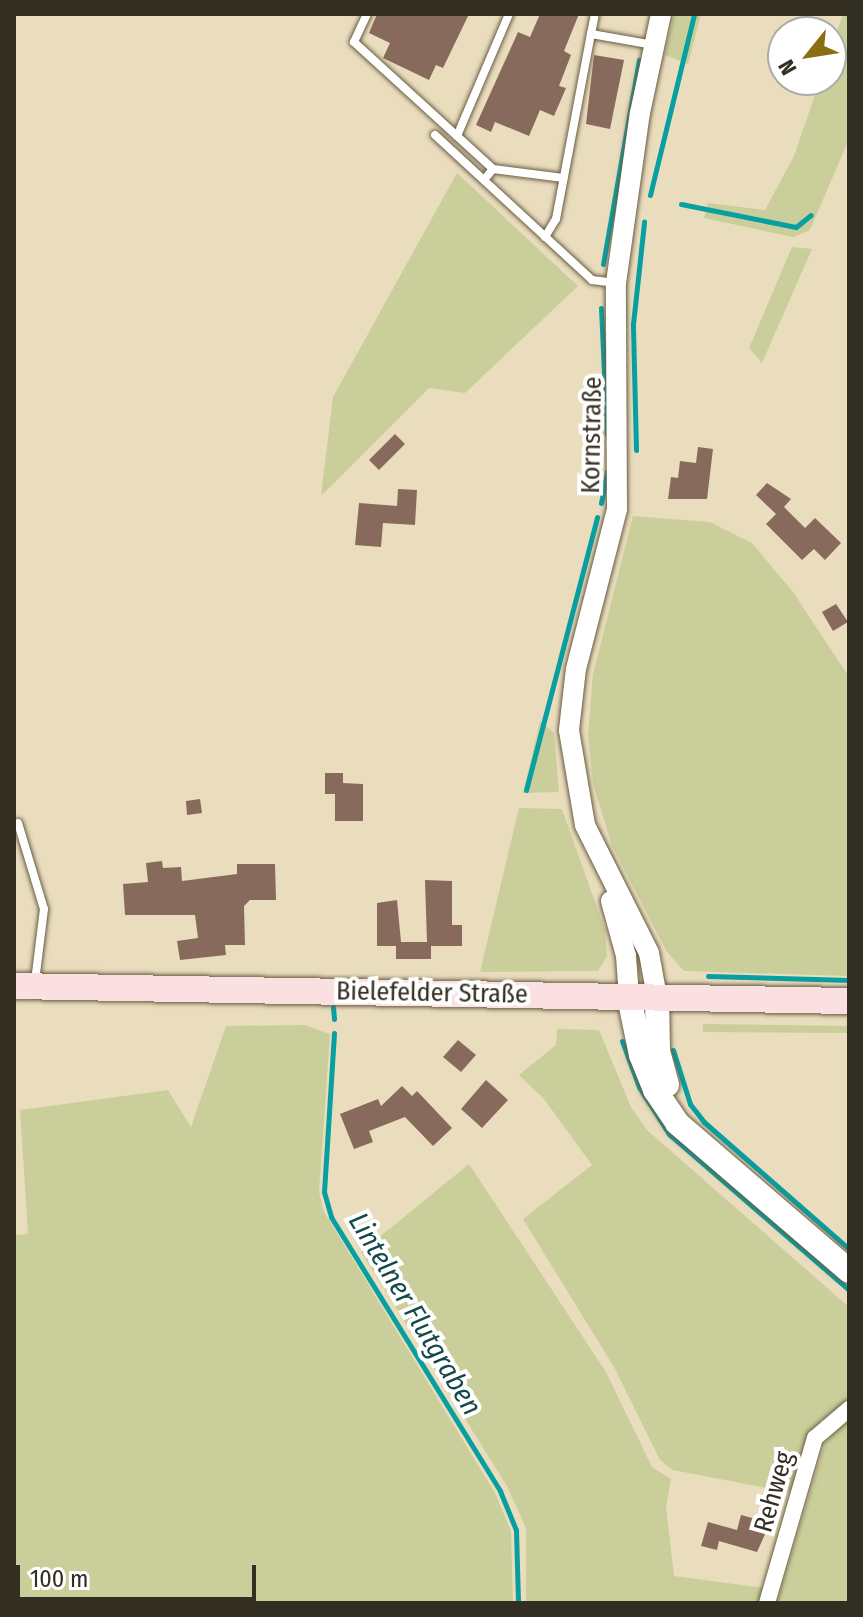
<!DOCTYPE html>
<html>
<head>
<meta charset="utf-8">
<style>
  body { margin:0 }
  #map { position:relative; width:863px; height:1617px; overflow:hidden; background:#eaddbe; font-family:"Fira Sans Condensed",sans-serif }
  div>[style] { position:absolute }
  .green>* { inset:0; background:#cace9a }
  .stream>* { height:5px; margin:-2.5px; padding:0 2.5px; transform-origin:2.5px; border-radius:2.5px; background:#089fa1 }
  .building>* { inset:0; background:#876a5b }
  .roads { filter:drop-shadow(0 0 2px #685d42) drop-shadow(0 0 2px #685d42) }
  .service>* { height:8px; margin:-4px; padding:0 4px; transform-origin:4px; border-radius:4px; background:#fff }
  .minor>* { height:16px; margin:-8px; padding:0 8px; transform-origin:8px; border-radius:8px; background:#fff }
  .tertiary>* { height:20px; margin:-10px; padding:0 10px; transform-origin:10px; border-radius:10px; background:#fff }
  .secondary>* { height:24px; margin:-12px; padding:0 12px; transform-origin:12px; border-radius:12px; background:#fff }
  .primary>* { height:26px; margin:-13px; padding:0 13px; transform-origin:13px; border-radius:13px; background:#fae0e0 }
  span { translate:-50% -50%; white-space:nowrap; text-align:center; line-height:1.15; -webkit-text-stroke:8px #fff; paint-order:stroke }
  .street-label { font-size:26px; color:#332e22 }
  .water-label { font-size:28px; color:#13494a; font-style:italic }
  .frame { position:absolute; inset:0; border:16px solid #332e22; pointer-events:none }
  .north { position:absolute; left:767px; top:16px; width:80px; height:80px; box-sizing:border-box; background:#fff; border:2px solid #adaba7; border-radius:50%; rotate:240deg; font-size:22px; font-weight:700; line-height:32px; text-align:center; color:#332e22 }
  .north::after { content:''; display:block; margin:auto; width:28px; height:36px; background:#8b6e10; clip-path:polygon(50% 0,100% 100%,50% 72%,0 100%) }
  .scale { position:absolute; left:16px; top:1565px; width:240px; height:36px; box-sizing:border-box; border:4px solid #332e22; border-top:0; padding-left:10px; font-size:24px; line-height:28px; white-space:nowrap; color:#332e22; -webkit-text-stroke:6px #fff; paint-order:stroke }
</style>
</head>
<body>
<div id="map">
  <div class="green">
    <i style="clip-path:polygon(674px 14px,701px 14px,688px 64px,665px 55px)"></i>
    <i style="clip-path:polygon(843px 14px,849px 14px,849px 139px,810px 230px,793px 237px,704px 218px,708px 203px,765px 210px,794px 156px,820px 80px,831px 80px,831px 49px)"></i>
    <i style="clip-path:polygon(457px 173px,578px 286px,465px 393px,429px 388px,321px 496px,333px 397px)"></i>
    <i style="clip-path:polygon(792px 247px,812px 249px,762px 363px,749px 348px)"></i>
    <i style="clip-path:polygon(633px 516px,710px 522px,752px 543px,793px 592px,849px 677px,849px 976px,684px 971px,667px 952px,612px 846px,593px 784px,588px 735px,593px 674px)"></i>
    <i style="clip-path:polygon(540px 721px,554px 733px,559px 792px,523px 793px)"></i>
    <i style="clip-path:polygon(519px 808px,562px 809px,605px 930px,607px 956px,598px 971px,480px 972px)"></i>
    <i style="clip-path:polygon(703px 1024px,849px 1026px,849px 1033px,703px 1032px)"></i>
    <i style="clip-path:polygon(305px 1025px,330px 1034px,319px 1191px,323px 1210px,495px 1493px,511px 1531px,513px 1603px,14px 1603px,14px 1235px,28px 1234px,20px 1110px,168px 1090px,191px 1127px,226px 1026px)"></i>
    <i style="clip-path:polygon(557px 1029px,599px 1030px,631px 1107px,647px 1130px,849px 1307px,849px 1402px,820px 1421px,810px 1436px,792px 1493px,673px 1470px,660px 1460px,615px 1369px,523px 1219px,592px 1165px,544px 1099px,519px 1075px,556px 1045px)"></i>
    <i style="clip-path:polygon(469px 1164px,606px 1372px,652px 1467px,671px 1479px,666px 1507px,674px 1576px,764px 1588px,760px 1603px,526px 1603px,526px 1528px,507px 1486px,361px 1252px)"></i>
    <i style="clip-path:polygon(849px 1418px,849px 1603px,777px 1603px,825px 1443px)"></i>
  </div>
  <div class="stream">
    <i style="left:650px;top:195px;width:186px;rotate:-76.3deg"></i>
    <i style="left:681px;top:204px;width:117px;rotate:11.3deg"></i>
    <i style="left:796px;top:227px;width:19px;rotate:-39deg"></i>
    <i style="left:603px;top:264px;width:207px;rotate:-80deg"></i>
    <i style="left:601px;top:308px;width:126px;rotate:87.3deg"></i>
    <i style="left:636px;top:450px;width:126px;rotate:-91.4deg"></i>
    <i style="left:633px;top:324px;width:103px;rotate:-83.8deg"></i>
    <i style="left:601px;top:503px;width:32px;rotate:-79deg"></i>
    <i style="left:526px;top:790px;width:282px;rotate:-75.4deg"></i>
    <i style="left:708px;top:976px;width:141px;rotate:1.6deg"></i>
    <i style="left:333px;top:1007px;width:12px;rotate:85deg"></i>
    <i style="left:334px;top:1033px;width:159px;rotate:93.6deg"></i>
    <i style="left:324px;top:1192px;width:26px;rotate:74deg"></i>
    <i style="left:331px;top:1217px;width:322px;rotate:58.3deg"></i>
    <i style="left:500px;top:1491px;width:42px;rotate:67.7deg"></i>
    <i style="left:516px;top:1530px;width:73px;rotate:88.4deg"></i>
    <i style="left:622px;top:1041px;width:49px;rotate:69.7deg"></i>
    <i style="left:639px;top:1087px;width:56px;rotate:57.4deg"></i>
    <i style="left:669px;top:1134px;width:238px;rotate:40.9deg"></i>
    <i style="left:673px;top:1050px;width:57px;rotate:72.5deg"></i>
    <i style="left:690px;top:1104px;width:23px;rotate:52deg"></i>
    <i style="left:704px;top:1122px;width:193px;rotate:41.2deg"></i>
  </div>
  <div class="building">
    <i style="clip-path:polygon(377px 14px,469px 14px,443px 68px,436px 65px,429px 80px,383px 58px,390px 43px,369px 33px)"></i>
    <i style="clip-path:polygon(540px 14px,579px 14px,564px 51px,571px 55px,559px 86px,566px 88px,554px 116px,540px 110px,529px 136px,495px 122px,491px 132px,476px 125px,518px 32px,530px 37px)"></i>
    <i style="clip-path:polygon(594px 55px,624px 60px,610px 129px,586px 124px)"></i>
    <i style="clip-path:polygon(395px 434px,405px 444px,379px 470px,369px 460px)"></i>
    <i style="clip-path:polygon(698px 447px,713px 449px,707px 499px,668px 499px,671px 477px,678px 478px,680px 461px,696px 463px)"></i>
    <i style="clip-path:polygon(767px 483px,791px 499px,784px 507px,805px 528px,815px 518px,841px 543px,825px 560px,814px 549px,802px 560px,766px 524px,776px 514px,756px 495px)"></i>
    <i style="clip-path:polygon(398px 489px,417px 490px,415px 525px,383px 523px,381px 547px,355px 545px,359px 503px,397px 506px)"></i>
    <i style="clip-path:polygon(836px 604px,848px 622px,833px 631px,822px 612px)"></i>
    <i style="clip-path:polygon(325px 773px,343px 773px,343px 783px,363px 784px,363px 821px,335px 821px,335px 794px,325px 794px)"></i>
    <i style="clip-path:polygon(200px 799px,202px 813px,187px 815px,186px 801px)"></i>
    <i style="clip-path:polygon(162px 861px,163px 868px,181px 867px,182px 881px,237px 874px,237px 864px,275px 864px,276px 900px,250px 900px,244px 906px,245px 945px,225px 945px,226px 955px,180px 960px,177px 941px,198px 938px,195px 915px,125px 915px,123px 884px,148px 882px,146px 863px)"></i>
    <i style="clip-path:polygon(425px 880px,452px 881px,452px 925px,462px 925px,462px 946px,431px 946px,431px 959px,396px 959px,396px 946px,377px 946px,377px 903px,397px 900px,401px 942px,427px 942px)"></i>
    <i style="clip-path:polygon(458px 1040px,476px 1055px,461px 1072px,443px 1057px)"></i>
    <i style="clip-path:polygon(486px 1080px,508px 1100px,482px 1128px,461px 1109px)"></i>
    <i style="clip-path:polygon(402px 1086px,412px 1096px,417px 1091px,452px 1128px,433px 1146px,405px 1117px,369px 1131px,373px 1142px,354px 1149px,340px 1114px,378px 1099px,381px 1106px)"></i>
    <i style="clip-path:polygon(741px 1515px,770px 1523px,757px 1552px,719px 1541px,717px 1550px,701px 1546px,708px 1522px,737px 1530px)"></i>
  </div>
  <div class="roads">
    <div class="service">
      <i style="left:367px;top:14px;width:31px;rotate:115deg"></i>
      <i style="left:354px;top:42px;width:188px;rotate:42.4deg"></i>
      <i style="left:591px;top:34px;width:20px;rotate:-79deg"></i>
      <i style="left:435px;top:135px;width:214px;rotate:42.7deg"></i>
      <i style="left:592px;top:280px;width:24px;rotate:7deg"></i>
      <i style="left:457px;top:136px;width:133px;rotate:-66.9deg"></i>
      <i style="left:484px;top:180px;width:14px;rotate:-51deg"></i>
      <i style="left:493px;top:169px;width:71px;rotate:7.3deg"></i>
      <i style="left:545px;top:237px;width:21px;rotate:-59deg"></i>
      <i style="left:556px;top:219px;width:188px;rotate:-79.3deg"></i>
      <i style="left:591px;top:34px;width:64px;rotate:9.9deg"></i>
      <i style="left:18px;top:823px;width:90px;rotate:73.2deg"></i>
      <i style="left:44px;top:909px;width:73px;rotate:97.1deg"></i>
    </div>
    <div class="minor">
      <i style="left:767px;top:1603px;width:172px;rotate:-73.8deg"></i>
      <i style="left:815px;top:1438px;width:45px;rotate:-40.5deg"></i>
    </div>
    <div class="tertiary">
      <i style="left:611px;top:901px;width:57px;rotate:74.7deg"></i>
      <i style="left:626px;top:956px;width:41px;rotate:85.8deg"></i>
      <i style="left:657px;top:997px;width:45px;rotate:-100.3deg"></i>
      <i style="left:649px;top:953px;width:143px;rotate:-116.6deg"></i>
      <i style="left:585px;top:825px;width:96px;rotate:-99.6deg"></i>
      <i style="left:569px;top:730px;width:61px;rotate:-83.5deg"></i>
      <i style="left:576px;top:669px;width:165px;rotate:-75.6deg"></i>
      <i style="left:617px;top:509px;width:226px;rotate:-90.3deg"></i>
      <i style="left:616px;top:283px;width:172px;rotate:-82deg"></i>
      <i style="left:640px;top:113px;width:101px;rotate:-78deg"></i>
    </div>
    <div class="secondary">
      <i style="left:629px;top:997px;width:59px;rotate:78.3deg"></i>
      <i style="left:641px;top:1055px;width:38px;rotate:68deg"></i>
      <i style="left:655px;top:1090px;width:40px;rotate:56deg"></i>
      <i style="left:677px;top:1123px;width:227px;rotate:40.7deg"></i>
      <i style="left:657px;top:997px;width:54px;rotate:88.9deg"></i>
      <i style="left:658px;top:1051px;width:35px;rotate:75deg"></i>
    </div>
    <div class="primary">
      <i style="left:14px;top:986px;width:835px;rotate:1.03deg"></i>
    </div>
  </div>
  <div class="street-label">
    <span style="left:592px;top:435px;rotate:-89deg">Kornstraße</span>
    <span style="left:432px;top:993px;rotate:1deg">Bielefelder Straße</span>
    <span style="left:774px;top:1492px;rotate:-74deg">Rehweg</span>
  </div>
  <div class="water-label">
    <span style="left:415px;top:1314px;rotate:59deg">Lintelner Flutgraben</span>
  </div>
  <div class="frame"></div>
  <div class="north">N</div>
  <div class="scale">100 m</div>
</div>
</body>
</html>
